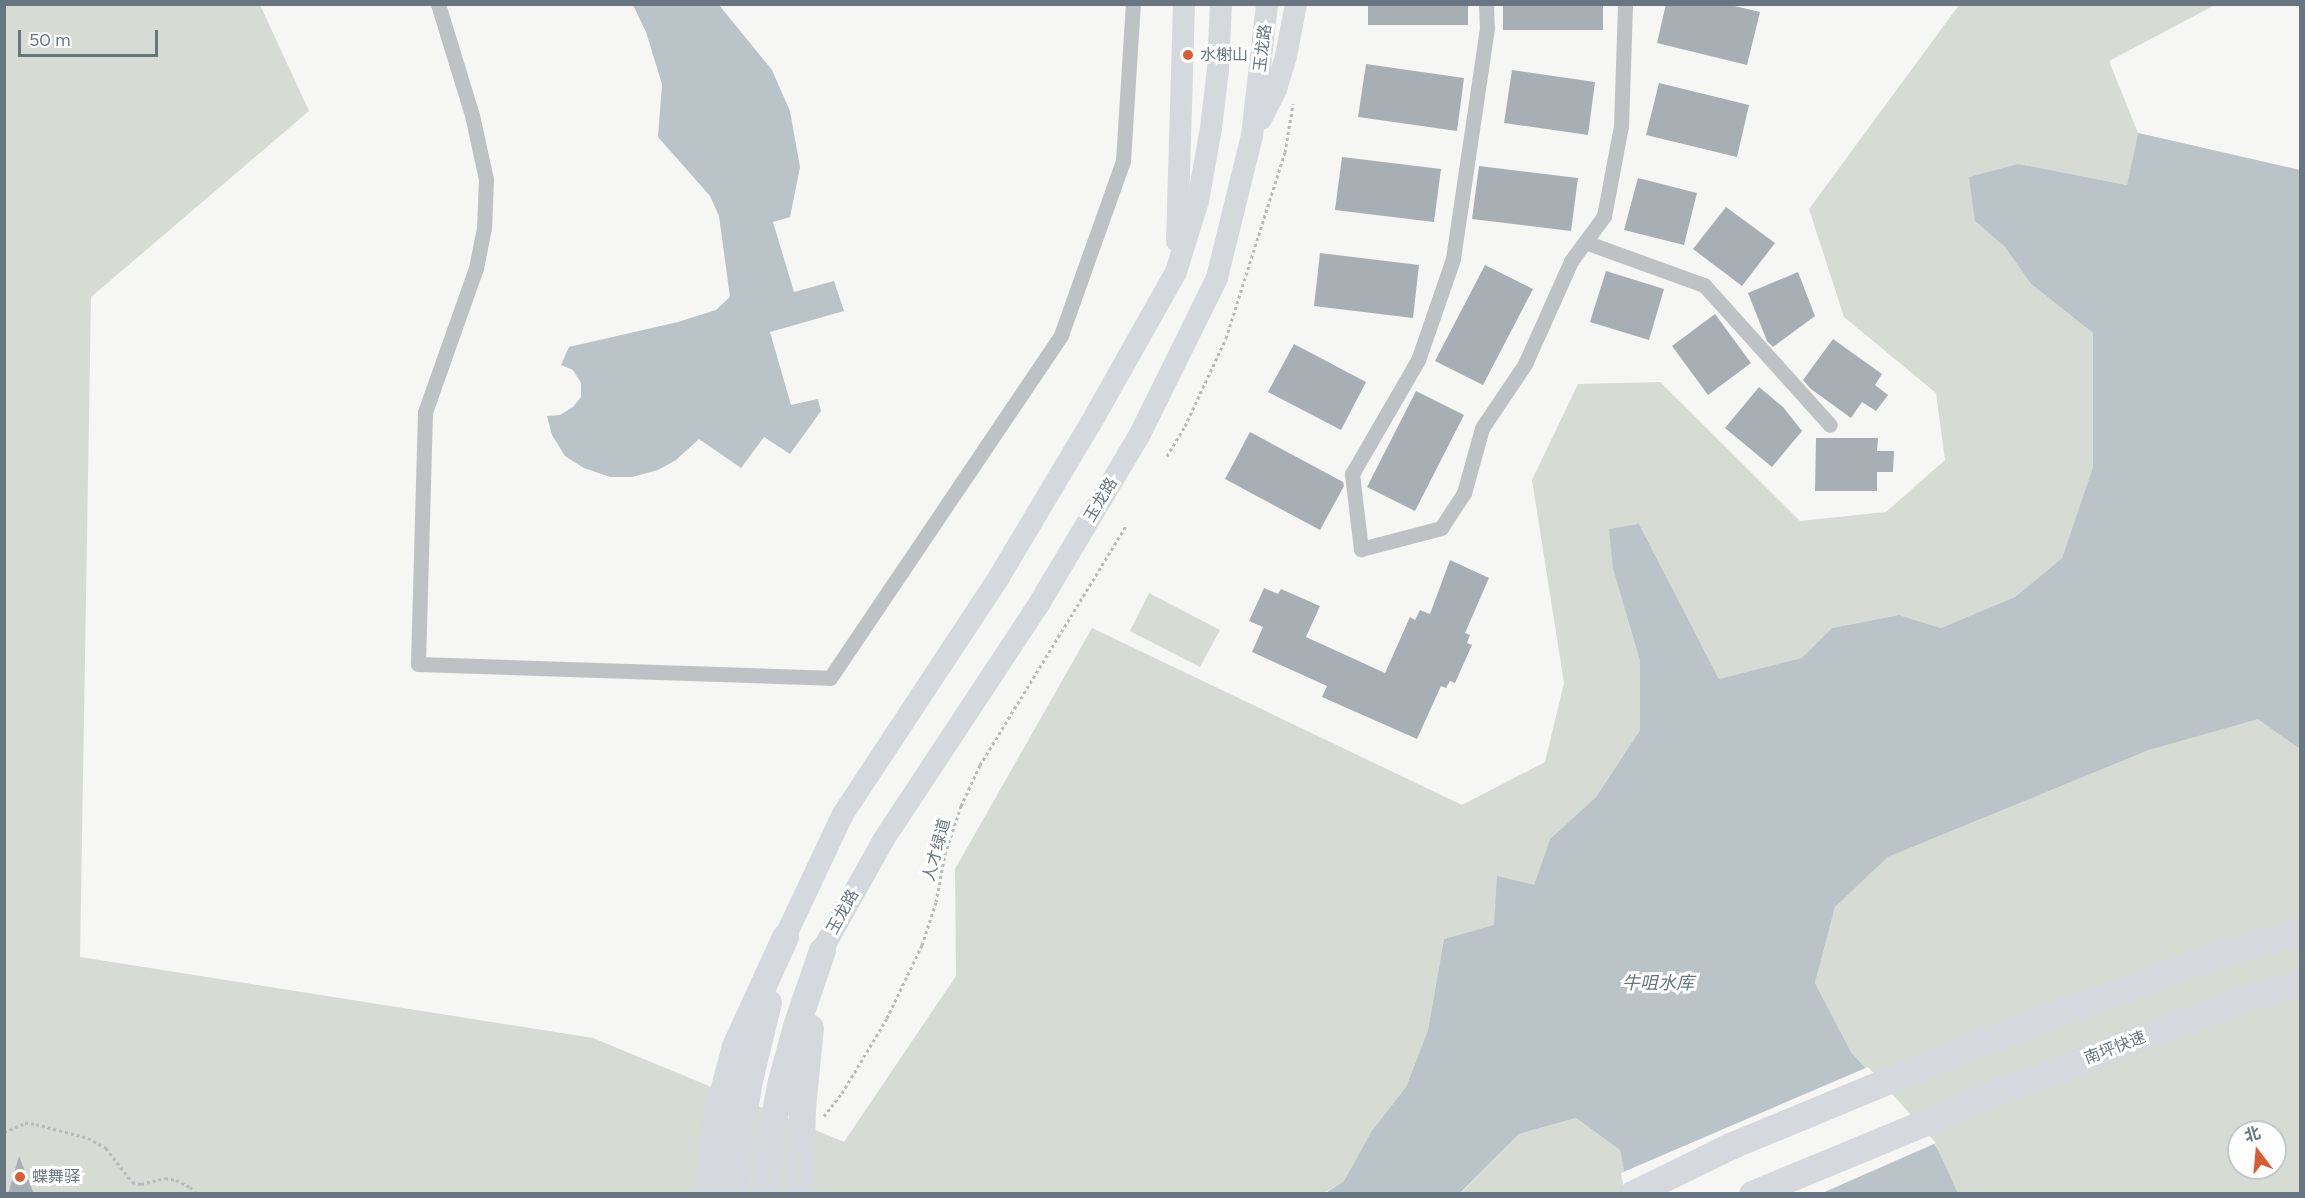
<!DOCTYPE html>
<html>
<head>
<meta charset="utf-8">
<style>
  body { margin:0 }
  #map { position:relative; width:2305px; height:1198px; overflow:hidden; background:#f6f6f4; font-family:Figtree,"Noto Sans SC",sans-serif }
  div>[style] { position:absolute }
  .green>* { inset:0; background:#d6dbd3 }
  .water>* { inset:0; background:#b9c3c8 }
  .pier>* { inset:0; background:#f6f6f4 }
  .building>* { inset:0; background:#a8afb4 }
  .path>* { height:3px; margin-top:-1.5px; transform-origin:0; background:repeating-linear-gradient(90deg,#b8bbbd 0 3px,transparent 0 6px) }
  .street>* { height:15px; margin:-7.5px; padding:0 7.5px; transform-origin:7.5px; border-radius:7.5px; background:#bec2c5 }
  .primary>* { height:22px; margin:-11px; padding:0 11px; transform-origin:11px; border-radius:11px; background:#d5d8dc }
  .highway>* { height:27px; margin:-13.5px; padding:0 13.5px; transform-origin:13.5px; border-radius:13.5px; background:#d5d8dc }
  .dots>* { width:16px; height:16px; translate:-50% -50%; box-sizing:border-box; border:3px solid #fff; border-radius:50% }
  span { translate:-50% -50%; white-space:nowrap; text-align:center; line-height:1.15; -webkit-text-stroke:6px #fff; paint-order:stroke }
  .street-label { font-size:16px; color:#687682 }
  .poi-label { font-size:16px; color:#687682 }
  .left { translate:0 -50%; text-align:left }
  .water-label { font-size:18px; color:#63777f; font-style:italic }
  .frame { position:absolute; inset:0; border:6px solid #687682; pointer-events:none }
  .north { position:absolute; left:2227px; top:1120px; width:60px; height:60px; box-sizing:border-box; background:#fff; border:2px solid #c3c8cd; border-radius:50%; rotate:344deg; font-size:16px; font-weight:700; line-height:24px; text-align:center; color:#687682 }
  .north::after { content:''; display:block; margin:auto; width:21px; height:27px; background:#d75e33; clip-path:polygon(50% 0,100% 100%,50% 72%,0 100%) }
  .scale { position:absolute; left:18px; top:30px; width:140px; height:27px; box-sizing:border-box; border:3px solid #687682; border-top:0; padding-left:8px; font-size:18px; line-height:21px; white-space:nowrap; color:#687682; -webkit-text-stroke:4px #fff; paint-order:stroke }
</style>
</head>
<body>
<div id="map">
  <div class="green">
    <i style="clip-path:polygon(5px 5px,260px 5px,309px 111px,91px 297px,80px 957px,593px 1038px,844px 1142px,956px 976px,955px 869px,1092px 628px,1462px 805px,1545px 762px,1564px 683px,1532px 480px,1578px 384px,1660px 382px,1800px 521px,1886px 512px,1945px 460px,1936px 393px,1844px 317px,1809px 209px,1959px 5px,2215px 5px,2109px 61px,2138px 133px,2300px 170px,2138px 134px,2127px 185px,2019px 164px,1975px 221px,2005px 247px,2031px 284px,2093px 333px,2093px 467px,2062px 558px,2015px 597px,1941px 628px,1899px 615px,1832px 628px,1803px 658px,1719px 679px,1639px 524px,1613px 569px,1640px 661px,1640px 730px,1596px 797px,1550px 839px,1534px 885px,1495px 925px,1444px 939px,1428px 1030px,1406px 1087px,1371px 1132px,1344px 1181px,1324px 1193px,5px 1194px)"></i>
    <i style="clip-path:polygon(1149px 593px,1220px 630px,1200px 667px,1130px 631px)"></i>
    <i style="clip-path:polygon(evenodd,2258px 718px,2300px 749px,2300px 1193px,1958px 1193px,1936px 1148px,1851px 1052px,1815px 983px,1835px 907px,1888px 857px,2149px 750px,2258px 718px,2239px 1132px,2275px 1132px,2275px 1168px,2239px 1168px,2239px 1132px)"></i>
    <i style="clip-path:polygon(1576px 1118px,1620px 1150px,1628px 1193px,1460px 1194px,1519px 1134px)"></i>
  </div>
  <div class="water">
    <i style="clip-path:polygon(633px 5px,719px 5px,772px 70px,790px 111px,800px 167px,790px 217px,773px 222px,794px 292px,834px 281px,844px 311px,770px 332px,791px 405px,818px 399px,821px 411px,790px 454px,764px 437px,741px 468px,699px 439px,676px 460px,658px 470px,632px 477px,610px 477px,584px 468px,565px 456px,552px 435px,547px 416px,560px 415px,573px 407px,581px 397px,581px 383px,573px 370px,561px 365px,569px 347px,678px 322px,716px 310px,730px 297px,719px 216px,710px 196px,658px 137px,662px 84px,646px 32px)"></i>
    <i style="clip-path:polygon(2138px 133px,2300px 170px,2300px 749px,2258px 719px,2149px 750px,1888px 857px,1835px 907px,1815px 983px,1851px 1052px,1937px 1148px,1958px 1193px,1628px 1193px,1620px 1150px,1576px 1118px,1519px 1134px,1460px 1193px,1324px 1194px,1344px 1181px,1371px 1132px,1406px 1087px,1428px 1030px,1444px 939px,1494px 925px,1497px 876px,1534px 885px,1550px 839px,1596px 797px,1640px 730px,1640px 661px,1613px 569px,1609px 529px,1639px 524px,1719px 679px,1802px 658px,1832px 628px,1899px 615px,1941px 628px,2015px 597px,2062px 558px,2093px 467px,2093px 333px,2031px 284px,2005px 247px,1975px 221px,1969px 177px,2019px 164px,2127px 185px)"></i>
  </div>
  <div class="pier">
    <i style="clip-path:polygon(1868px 1067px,1936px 1143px,1820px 1194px,1625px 1194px,1621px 1173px)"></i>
  </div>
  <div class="building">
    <i style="clip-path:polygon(1368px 4px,1468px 4px,1468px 25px,1368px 25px)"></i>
    <i style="clip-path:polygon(1503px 4px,1603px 4px,1603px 30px,1503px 30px)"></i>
    <i style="clip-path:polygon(1666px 4px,1726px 4px,1760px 12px,1747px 65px,1657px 43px)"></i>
    <i style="clip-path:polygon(1366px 64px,1464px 78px,1457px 131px,1358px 117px)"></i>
    <i style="clip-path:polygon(1512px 70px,1595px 82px,1588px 135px,1504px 123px)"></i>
    <i style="clip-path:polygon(1659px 83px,1749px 105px,1737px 157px,1646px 135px)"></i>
    <i style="clip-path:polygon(1342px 157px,1441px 169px,1434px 222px,1335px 210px)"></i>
    <i style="clip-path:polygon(1479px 166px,1578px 178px,1571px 231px,1472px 219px)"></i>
    <i style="clip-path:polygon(1638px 178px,1697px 193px,1684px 245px,1624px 230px)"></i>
    <i style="clip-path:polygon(1726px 207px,1775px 243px,1742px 286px,1693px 249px)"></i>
    <i style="clip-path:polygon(1320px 253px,1419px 265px,1413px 318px,1314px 306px)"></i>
    <i style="clip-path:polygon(1485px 265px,1533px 289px,1483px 385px,1435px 361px)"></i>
    <i style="clip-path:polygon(1606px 271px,1664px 289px,1649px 340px,1590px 322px)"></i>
    <i style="clip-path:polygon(1798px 272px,1815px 316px,1773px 347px,1767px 341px,1748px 293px)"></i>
    <i style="clip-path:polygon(1715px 314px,1751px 363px,1708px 395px,1672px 346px)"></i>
    <i style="clip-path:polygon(1833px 339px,1882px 374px,1875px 385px,1888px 395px,1876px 411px,1862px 402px,1851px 418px,1811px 389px,1803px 380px)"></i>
    <i style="clip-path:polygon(1294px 344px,1366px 382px,1341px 430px,1268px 392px)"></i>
    <i style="clip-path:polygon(1759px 387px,1783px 407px,1802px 431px,1772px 467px,1725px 428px)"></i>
    <i style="clip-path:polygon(1416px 391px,1464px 415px,1415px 511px,1367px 487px)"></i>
    <i style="clip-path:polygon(1250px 432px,1343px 482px,1344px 486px,1320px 530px,1225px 479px)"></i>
    <i style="clip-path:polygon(1816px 438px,1878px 438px,1877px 451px,1894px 451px,1893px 472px,1877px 472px,1877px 491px,1815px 491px)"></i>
    <i style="clip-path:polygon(1450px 560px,1489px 578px,1465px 633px,1470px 635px,1467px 643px,1472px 645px,1455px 683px,1450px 681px,1446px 688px,1441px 686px,1417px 739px,1322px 697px,1327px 686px,1252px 652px,1263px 627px,1249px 621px,1264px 588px,1278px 594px,1281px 589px,1320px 606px,1306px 637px,1385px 673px,1410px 617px,1415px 620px,1420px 610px,1430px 614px)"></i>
    <i style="clip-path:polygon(19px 1156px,34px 1194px,8px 1194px)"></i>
  </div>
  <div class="path">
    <i style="left:1167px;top:456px;width:35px;rotate:-59deg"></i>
    <i style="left:1185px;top:426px;width:97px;rotate:-65deg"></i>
    <i style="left:1226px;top:338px;width:195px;rotate:-72.4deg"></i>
    <i style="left:1285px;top:152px;width:49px;rotate:-80.5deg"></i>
    <i style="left:824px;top:1116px;width:29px;rotate:-52deg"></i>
    <i style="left:842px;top:1093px;width:87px;rotate:-59deg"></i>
    <i style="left:887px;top:1018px;width:81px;rotate:-64.4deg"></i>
    <i style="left:922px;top:945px;width:45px;rotate:-72deg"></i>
    <i style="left:936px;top:902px;width:49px;rotate:-79.4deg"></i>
    <i style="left:945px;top:854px;width:51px;rotate:-71.6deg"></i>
    <i style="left:961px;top:806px;width:45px;rotate:-65.1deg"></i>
    <i style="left:980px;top:765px;width:280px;rotate:-58.6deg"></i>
    <i style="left:4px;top:1132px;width:23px;rotate:-23deg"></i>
    <i style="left:25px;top:1123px;width:11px;rotate:5deg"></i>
    <i style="left:36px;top:1124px;width:54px;rotate:15.1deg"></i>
    <i style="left:88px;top:1138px;width:21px;rotate:29deg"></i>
    <i style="left:106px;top:1148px;width:43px;rotate:52.6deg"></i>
    <i style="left:132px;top:1182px;width:9px;rotate:13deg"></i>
    <i style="left:141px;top:1184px;width:25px;rotate:-14deg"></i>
    <i style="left:165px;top:1178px;width:11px;rotate:10deg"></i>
    <i style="left:176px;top:1180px;width:16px;rotate:27deg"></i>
    <i style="left:190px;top:1187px;width:9px;rotate:49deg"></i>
  </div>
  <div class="street">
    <i style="left:438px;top:4px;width:116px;rotate:73deg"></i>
    <i style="left:472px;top:115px;width:66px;rotate:77.7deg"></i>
    <i style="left:486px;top:179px;width:49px;rotate:92.3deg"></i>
    <i style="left:484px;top:228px;width:41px;rotate:101.3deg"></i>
    <i style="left:476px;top:268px;width:153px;rotate:109.5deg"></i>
    <i style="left:425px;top:412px;width:252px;rotate:91.6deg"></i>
    <i style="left:418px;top:664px;width:412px;rotate:1.9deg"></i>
    <i style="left:830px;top:678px;width:414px;rotate:-56deg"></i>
    <i style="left:1061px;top:335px;width:185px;rotate:-70.4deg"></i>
    <i style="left:1123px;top:161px;width:157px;rotate:-86.4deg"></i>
    <i style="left:1486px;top:4px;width:24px;rotate:88deg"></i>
    <i style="left:1487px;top:28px;width:233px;rotate:98.4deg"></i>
    <i style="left:1453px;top:259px;width:107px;rotate:109.1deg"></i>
    <i style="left:1418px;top:360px;width:132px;rotate:120.1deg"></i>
    <i style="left:1352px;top:474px;width:76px;rotate:83.2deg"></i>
    <i style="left:1361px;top:549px;width:83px;rotate:-14.7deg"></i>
    <i style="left:1441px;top:528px;width:42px;rotate:-56.7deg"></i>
    <i style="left:1464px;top:493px;width:67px;rotate:-74.5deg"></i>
    <i style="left:1482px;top:428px;width:77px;rotate:-56.1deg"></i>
    <i style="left:1525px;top:364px;width:113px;rotate:-65.9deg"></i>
    <i style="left:1571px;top:261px;width:56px;rotate:-53.7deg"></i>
    <i style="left:1604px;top:216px;width:92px;rotate:-79.3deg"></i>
    <i style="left:1621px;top:126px;width:122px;rotate:-88.1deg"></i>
    <i style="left:1585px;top:242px;width:127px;rotate:19.9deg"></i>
    <i style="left:1704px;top:285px;width:188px;rotate:48deg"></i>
  </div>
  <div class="primary">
    <i style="left:1261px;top:119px;width:34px;rotate:-63deg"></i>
    <i style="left:1276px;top:89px;width:34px;rotate:-73deg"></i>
    <i style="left:1286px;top:56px;width:53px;rotate:-79.1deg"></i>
    <i style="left:1177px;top:241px;width:237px;rotate:-88.3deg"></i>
    <i style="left:785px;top:937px;width:136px;rotate:-64.8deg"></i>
    <i style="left:843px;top:814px;width:284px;rotate:-56.6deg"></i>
    <i style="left:999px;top:577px;width:190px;rotate:-59.2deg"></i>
    <i style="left:1096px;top:414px;width:163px;rotate:-60.6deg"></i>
    <i style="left:1176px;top:272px;width:74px;rotate:-72.8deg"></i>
    <i style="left:1198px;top:201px;width:74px;rotate:-79.9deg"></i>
    <i style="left:1211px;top:128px;width:59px;rotate:-83.2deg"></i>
    <i style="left:1218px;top:69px;width:65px;rotate:-87.4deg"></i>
    <i style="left:822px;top:950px;width:127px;rotate:-60.8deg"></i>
    <i style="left:884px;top:839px;width:284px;rotate:-56.6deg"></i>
    <i style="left:1040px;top:602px;width:193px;rotate:-59.2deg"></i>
    <i style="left:1139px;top:436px;width:176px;rotate:-63.7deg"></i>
    <i style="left:1217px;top:278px;width:146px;rotate:-76.2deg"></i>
    <i style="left:1252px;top:136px;width:133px;rotate:-83.5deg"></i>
  </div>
  <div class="highway">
    <i style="left:706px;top:1194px;width:81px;rotate:-82.2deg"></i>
    <i style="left:717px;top:1114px;width:70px;rotate:-75.2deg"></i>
    <i style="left:735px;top:1046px;width:120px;rotate:-65.4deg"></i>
    <i style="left:735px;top:1194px;width:49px;rotate:-86.5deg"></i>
    <i style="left:738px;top:1145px;width:66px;rotate:-80.4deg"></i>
    <i style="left:749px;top:1080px;width:80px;rotate:-76.3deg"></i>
    <i style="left:765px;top:1194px;width:58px;rotate:-85.1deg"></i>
    <i style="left:770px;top:1136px;width:56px;rotate:-78.7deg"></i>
    <i style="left:781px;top:1081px;width:57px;rotate:-74.7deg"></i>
    <i style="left:796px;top:1026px;width:80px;rotate:-71.1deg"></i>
    <i style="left:800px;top:1194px;width:86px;rotate:-88.7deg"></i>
    <i style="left:802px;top:1108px;width:81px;rotate:-84.4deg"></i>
    <i style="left:1632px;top:1194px;width:109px;rotate:-26.1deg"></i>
    <i style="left:1730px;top:1146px;width:261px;rotate:-22.5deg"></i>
    <i style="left:1971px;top:1046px;width:262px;rotate:-20.3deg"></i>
    <i style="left:2217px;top:955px;width:86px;rotate:-16.1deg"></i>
    <i style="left:1752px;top:1194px;width:259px;rotate:-22.5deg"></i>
    <i style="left:1991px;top:1095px;width:264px;rotate:-20.8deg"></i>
    <i style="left:2238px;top:1001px;width:65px;rotate:-16.2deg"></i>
  </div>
  <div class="dots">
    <i style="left:1188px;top:55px;background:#d75e33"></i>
    <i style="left:20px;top:1177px;background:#d75e33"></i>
  </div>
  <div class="street-label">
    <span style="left:1263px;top:48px;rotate:-83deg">玉龙路</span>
    <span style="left:1101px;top:500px;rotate:-59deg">玉龙路</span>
    <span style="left:937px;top:850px;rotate:-75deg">人才绿道</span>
    <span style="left:843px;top:912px;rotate:-61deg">玉龙路</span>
    <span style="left:2115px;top:1048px;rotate:-21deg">南坪快速</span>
  </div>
  <div class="poi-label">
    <span class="left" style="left:1200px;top:55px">水榭山</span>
    <span class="left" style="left:32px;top:1177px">蝶舞驿</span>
  </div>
  <div class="water-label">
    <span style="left:1658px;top:983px">牛咀水库</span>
  </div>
  <div class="frame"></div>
  <div class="north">北</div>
  <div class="scale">50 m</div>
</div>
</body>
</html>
